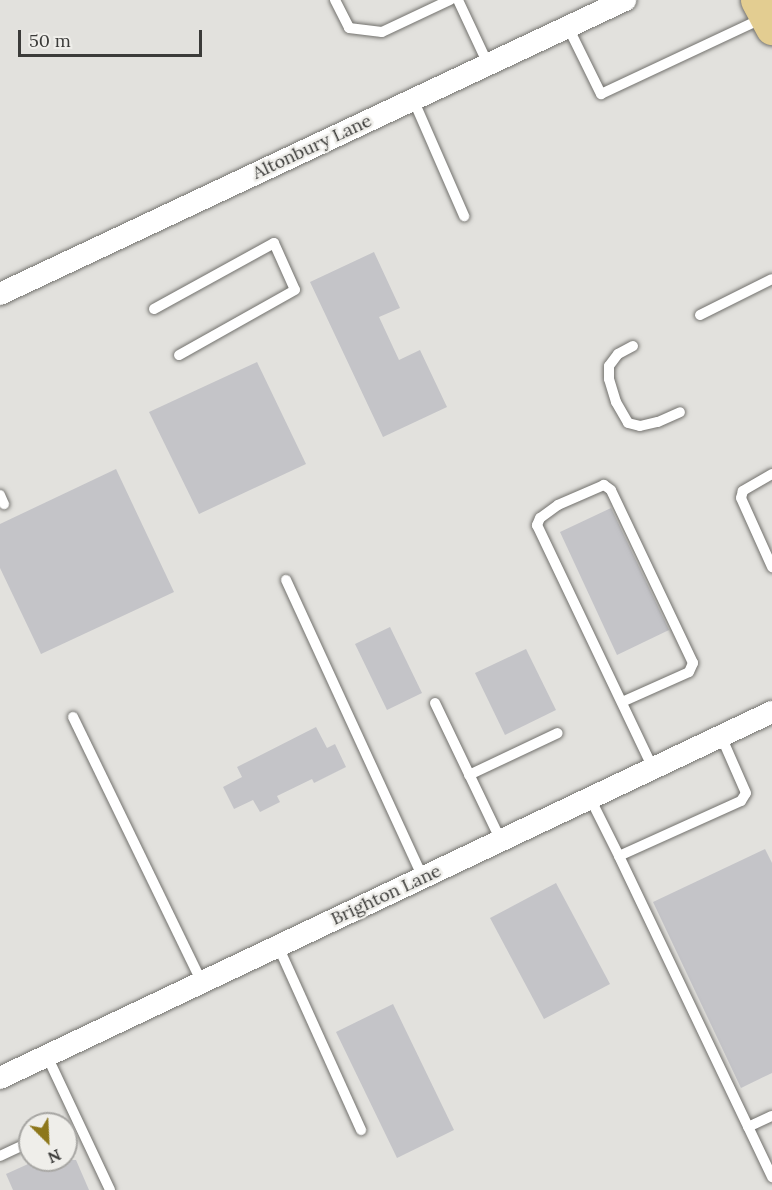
<!DOCTYPE html>
<html>
<head>
<meta charset="utf-8">
<style>
  body { margin:0 }
  #map { position:relative; width:772px; height:1190px; overflow:hidden; background:#e2e1dd; font-family:Lora,serif }
  div>[style] { position:absolute }
  .building>* { inset:0; background:#c4c4c8 }
  .roads { filter:drop-shadow(0 0 2px #72716d) drop-shadow(0 0 2px #72716d) }
  .service>* { height:10px; margin:-5px; padding:0 5px; transform-origin:5px; border-radius:5px; background:#fff }
  .minor>* { height:22px; margin:-11px; padding:0 11px; transform-origin:11px; border-radius:11px; background:#fff }
  .primary>* { height:33px; margin:-16.5px; padding:0 16.5px; transform-origin:16.5px; border-radius:16.5px; background:#e3cd91 }
  span { translate:-50% -50%; white-space:nowrap; text-align:center; line-height:1.15; -webkit-text-stroke:4.5px #efeeea; paint-order:stroke }
  .street-label { font-size:18px; color:#3b3b39 }
  .north { position:absolute; left:18px; top:1112px; width:60px; height:60px; box-sizing:border-box; background:#efeeea; border:2px solid #a7a6a3; border-radius:50%; rotate:156deg; font-size:16px; font-weight:700; line-height:24px; text-align:center; color:#3b3b39 }
  .north::after { content:''; display:block; margin:auto; width:21px; height:27px; background:#8d771b; clip-path:polygon(50% 0,100% 100%,50% 72%,0 100%) }
  .scale { position:absolute; left:18px; top:30px; width:184px; height:27px; box-sizing:border-box; border:3px solid #3b3b39; border-top:0; padding-left:8px; font-size:18px; line-height:21px; white-space:nowrap; color:#3b3b39; -webkit-text-stroke:4px #efeeea; paint-order:stroke }
</style>
</head>
<body>
<div id="map">
  <div class="building">
    <i style="clip-path:polygon(374px 252px,400px 308px,379px 317px,399px 360px,420px 350px,447px 407px,383px 437px,310px 282px)"></i>
    <i style="clip-path:polygon(257px 362px,306px 464px,199px 514px,149px 412px)"></i>
    <i style="clip-path:polygon(116px 469px,174px 592px,41px 654px,0 568px,0 524px)"></i>
    <i style="clip-path:polygon(611px 508px,669px 630px,617px 655px,560px 532px)"></i>
    <i style="clip-path:polygon(390px 627px,422px 693px,387px 710px,355px 644px)"></i>
    <i style="clip-path:polygon(526px 649px,556px 710px,505px 735px,475px 673px)"></i>
    <i style="clip-path:polygon(316px 727px,327px 748px,335px 744px,346px 767px,314px 783px,312px 779px,277px 796px,280px 802px,260px 812px,253px 800px,234px 809px,223px 787px,242px 777px,237px 767px)"></i>
    <i style="clip-path:polygon(765px 849px,772px 863px,772px 1073px,741px 1088px,653px 902px)"></i>
    <i style="clip-path:polygon(556px 883px,610px 984px,544px 1019px,490px 918px)"></i>
    <i style="clip-path:polygon(393px 1004px,454px 1130px,397px 1158px,336px 1032px)"></i>
    <i style="clip-path:polygon(37px 1160px,76px 1160px,89px 1190px,13px 1190px,6px 1174px)"></i>
  </div>
  <div class="roads">
    <div class="service">
      <i style="left:335px;top:0;width:31px;rotate:63deg"></i>
      <i style="left:349px;top:28px;width:33px;rotate:7deg"></i>
      <i style="left:382px;top:32px;width:75px;rotate:-25.2deg"></i>
      <i style="left:458px;top:0;width:71px;rotate:64.9deg"></i>
      <i style="left:568px;top:27px;width:75px;rotate:63.8deg"></i>
      <i style="left:601px;top:94px;width:179px;rotate:-25.1deg"></i>
      <i style="left:413px;top:99px;width:128px;rotate:66.4deg"></i>
      <i style="left:154px;top:309px;width:137px;rotate:-28.8deg"></i>
      <i style="left:274px;top:243px;width:51px;rotate:65.9deg"></i>
      <i style="left:295px;top:290px;width:133px;rotate:150.7deg"></i>
      <i style="left:700px;top:315px;width:80px;rotate:-26.6deg"></i>
      <i style="left:633px;top:346px;width:17px;rotate:152deg"></i>
      <i style="left:618px;top:354px;width:15px;rotate:127deg"></i>
      <i style="left:609px;top:366px;width:13px;rotate:90deg"></i>
      <i style="left:609px;top:379px;width:24px;rotate:73deg"></i>
      <i style="left:616px;top:402px;width:24px;rotate:60deg"></i>
      <i style="left:628px;top:423px;width:12px;rotate:14deg"></i>
      <i style="left:640px;top:426px;width:18px;rotate:-13deg"></i>
      <i style="left:658px;top:422px;width:24px;rotate:-24deg"></i>
      <i style="left:772px;top:474px;width:34px;rotate:150deg"></i>
      <i style="left:743px;top:491px;width:7px;rotate:106deg"></i>
      <i style="left:741px;top:498px;width:76px;rotate:65.8deg"></i>
      <i style="left:0;top:495px;width:10px;rotate:66deg"></i>
      <i style="left:286px;top:580px;width:328px;rotate:65.3deg"></i>
      <i style="left:622px;top:702px;width:73px;rotate:-24.1deg"></i>
      <i style="left:689px;top:672px;width:10px;rotate:-66deg"></i>
      <i style="left:693px;top:663px;width:191px;rotate:-115.4deg"></i>
      <i style="left:611px;top:490px;width:9px;rotate:-144deg"></i>
      <i style="left:604px;top:485px;width:50px;rotate:156.5deg"></i>
      <i style="left:558px;top:505px;width:22px;rotate:144deg"></i>
      <i style="left:540px;top:518px;width:8px;rotate:113deg"></i>
      <i style="left:537px;top:525px;width:269px;rotate:64.5deg"></i>
      <i style="left:435px;top:703px;width:153px;rotate:64.4deg"></i>
      <i style="left:73px;top:717px;width:296px;rotate:64.1deg"></i>
      <i style="left:469px;top:775px;width:98px;rotate:-25.3deg"></i>
      <i style="left:590px;top:798px;width:65px;rotate:63.4deg"></i>
      <i style="left:619px;top:856px;width:134px;rotate:-24.3deg"></i>
      <i style="left:741px;top:801px;width:9px;rotate:-58deg"></i>
      <i style="left:746px;top:793px;width:62px;rotate:-113.7deg"></i>
      <i style="left:619px;top:856px;width:356px;rotate:64.5deg"></i>
      <i style="left:278px;top:946px;width:202px;rotate:65.7deg"></i>
      <i style="left:47px;top:1056px;width:148px;rotate:64.8deg"></i>
      <i style="left:748px;top:1127px;width:26px;rotate:-25deg"></i>
      <i style="left:0;top:1156px;width:33px;rotate:-25deg"></i>
    </div>
    <div class="minor">
      <i style="left:0;top:294px;width:691px;rotate:-25.19deg"></i>
      <i style="left:0;top:1078px;width:854px;rotate:-25.37deg"></i>
    </div>
    <div class="primary">
      <i style="left:757px;top:0;width:32px;rotate:62deg"></i>
    </div>
  </div>
  <div class="street-label">
    <span style="left:312px;top:147px;rotate:-25deg">Altonbury Lane</span>
    <span style="left:386px;top:895px;rotate:-25deg">Brighton Lane</span>
  </div>
  <div class="north">N</div>
  <div class="scale">50 m</div>
</div>
</body>
</html>
